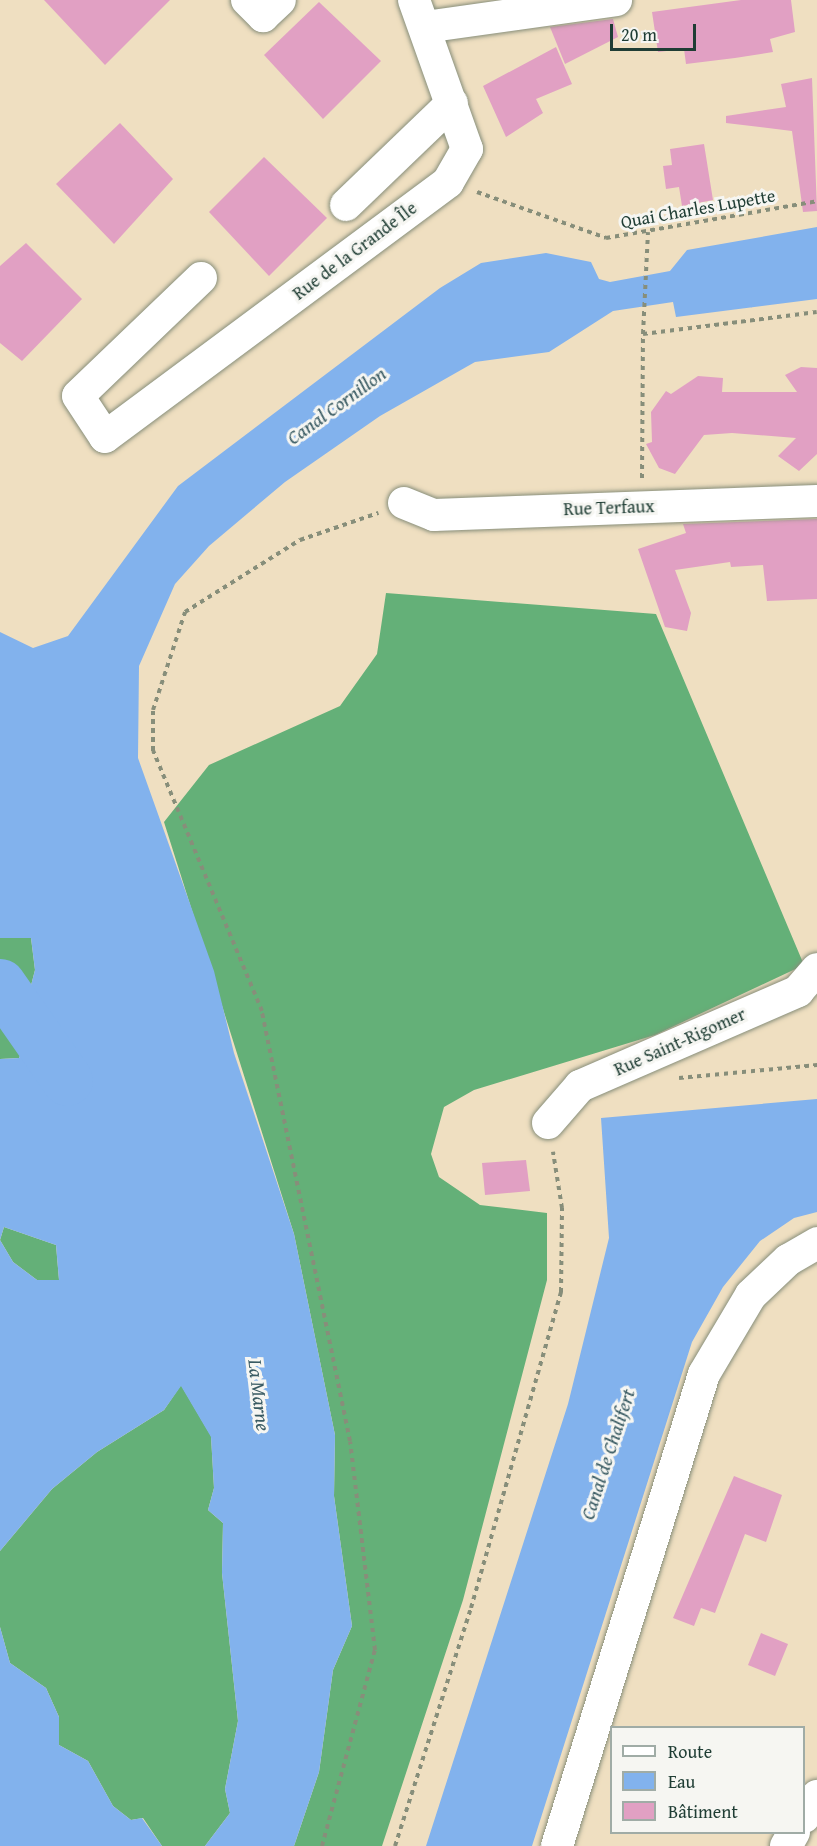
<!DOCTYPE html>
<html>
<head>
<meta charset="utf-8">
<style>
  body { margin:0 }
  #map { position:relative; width:817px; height:1846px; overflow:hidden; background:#efdfc1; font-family:"Gentium Book Plus",serif }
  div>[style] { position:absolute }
  .forest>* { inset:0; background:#64b078 }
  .water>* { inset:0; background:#82b2ed }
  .river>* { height:51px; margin:-25.5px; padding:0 25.5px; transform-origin:25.5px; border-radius:25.5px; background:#82b2ed }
  .building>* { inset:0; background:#e1a0c3 }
  .path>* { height:4px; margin-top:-2px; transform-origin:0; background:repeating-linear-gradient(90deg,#878e7a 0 4.5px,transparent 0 9px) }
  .roads { filter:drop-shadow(0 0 2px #878e7a) drop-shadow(0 0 2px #878e7a) }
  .minor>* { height:32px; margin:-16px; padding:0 16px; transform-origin:16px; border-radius:16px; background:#fff }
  span { translate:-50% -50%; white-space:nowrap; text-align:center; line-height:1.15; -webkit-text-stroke:6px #f6f6f2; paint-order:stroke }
  .street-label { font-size:18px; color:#1f3d34 }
  .water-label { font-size:20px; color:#385a62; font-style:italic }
  .legend { position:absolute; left:610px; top:1726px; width:195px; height:108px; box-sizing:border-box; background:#f6f6f2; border:2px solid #a0aca6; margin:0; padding:8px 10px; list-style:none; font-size:18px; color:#1f3d34 }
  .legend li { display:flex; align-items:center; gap:12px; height:30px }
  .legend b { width:30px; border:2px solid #a0aca6 }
  .scale { position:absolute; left:610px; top:24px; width:86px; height:27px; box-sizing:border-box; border:3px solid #1f3d34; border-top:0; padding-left:8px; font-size:18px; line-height:21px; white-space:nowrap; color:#1f3d34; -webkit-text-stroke:4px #f6f6f2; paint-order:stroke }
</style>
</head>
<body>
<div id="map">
  <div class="forest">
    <i style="clip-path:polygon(386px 593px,656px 614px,804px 965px,655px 1035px,474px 1090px,444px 1107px,431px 1154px,439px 1177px,480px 1205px,547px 1213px,547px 1280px,463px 1600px,382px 1846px,294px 1846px,319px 1772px,333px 1670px,352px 1626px,334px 1496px,335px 1435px,294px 1234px,164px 822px,209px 765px,340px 706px,377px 654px)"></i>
    <i style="clip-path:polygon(0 938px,31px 938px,35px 970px,27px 1001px,28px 1037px,19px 1058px,0 1059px)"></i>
    <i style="clip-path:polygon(4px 1227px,56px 1245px,59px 1280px,37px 1280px,13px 1262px,0 1240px)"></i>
    <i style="clip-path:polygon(181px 1385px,211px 1436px,214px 1488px,208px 1510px,223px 1523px,222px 1573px,238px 1721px,225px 1789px,230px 1813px,205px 1846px,162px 1846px,143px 1818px,131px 1820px,113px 1806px,88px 1761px,59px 1745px,59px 1717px,46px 1688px,10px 1663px,0 1627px,0 1551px,52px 1489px,97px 1452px,164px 1410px)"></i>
  </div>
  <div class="water">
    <i style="clip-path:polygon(evenodd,817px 227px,817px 299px,676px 317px,673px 302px,613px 311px,549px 352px,475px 362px,380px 416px,285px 482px,209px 546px,175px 584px,139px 666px,138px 758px,214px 971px,234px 1053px,294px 1234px,335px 1435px,334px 1496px,352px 1626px,333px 1670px,319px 1772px,294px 1846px,205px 1846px,230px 1813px,225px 1789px,238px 1721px,222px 1573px,223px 1523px,208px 1510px,214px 1488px,211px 1437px,181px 1386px,164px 1410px,97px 1452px,52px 1489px,0 1551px,0 1059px,19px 1058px,28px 1037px,27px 1001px,35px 970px,31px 938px,0 938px,0 632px,33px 648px,68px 636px,178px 486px,440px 288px,481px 263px,546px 253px,591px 262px,599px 279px,610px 282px,670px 271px,687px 250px,817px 227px,4px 1227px,56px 1245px,59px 1280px,37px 1280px,13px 1262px,0 1240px,4px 1227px)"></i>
    <i style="clip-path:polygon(817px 1099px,817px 1212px,794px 1218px,760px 1241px,723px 1287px,692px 1342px,532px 1846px,426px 1846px,568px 1404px,609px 1238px,601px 1118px)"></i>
    <i style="clip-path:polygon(0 1627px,10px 1663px,46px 1688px,59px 1717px,59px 1745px,88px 1761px,113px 1806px,131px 1820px,142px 1818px,162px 1846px,0 1846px)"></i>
  </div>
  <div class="river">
    <i style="left:0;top:984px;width:117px;rotate:55.1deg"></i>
  </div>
  <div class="building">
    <i style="clip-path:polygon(44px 0,170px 0,105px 65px)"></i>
    <i style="clip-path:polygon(741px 0,791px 0,795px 32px,770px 39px,773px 52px,735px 58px,686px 64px,684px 49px,658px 52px,652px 12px)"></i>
    <i style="clip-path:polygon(319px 2px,381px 61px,323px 119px,264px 55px)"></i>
    <i style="clip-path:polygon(613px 19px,618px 37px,565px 64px,550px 27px)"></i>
    <i style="clip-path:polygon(556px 47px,572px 84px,536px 99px,543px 113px,506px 137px,483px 86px)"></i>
    <i style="clip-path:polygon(812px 78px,817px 211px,803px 212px,792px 131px,726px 123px,726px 116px,786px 107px,781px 84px)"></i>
    <i style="clip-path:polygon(120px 123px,173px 179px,114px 244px,56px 184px)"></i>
    <i style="clip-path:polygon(704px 144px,713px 200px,682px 206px,679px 187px,666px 189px,663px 166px,672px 165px,670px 149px)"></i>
    <i style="clip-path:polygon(264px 157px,327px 218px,269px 276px,209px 212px)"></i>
    <i style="clip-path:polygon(26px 243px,82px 299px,22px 361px,0 343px,0 266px)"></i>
    <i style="clip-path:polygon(801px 367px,817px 368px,817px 454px,799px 471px,778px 456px,796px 438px,732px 433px,704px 435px,675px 474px,659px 468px,646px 444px,652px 442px,651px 412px,666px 391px,671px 394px,698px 376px,723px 378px,722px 392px,797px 392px,785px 375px)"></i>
    <i style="clip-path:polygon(817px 519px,817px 599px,767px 601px,763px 565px,731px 567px,730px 562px,675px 570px,691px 613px,687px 631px,665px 627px,638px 549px,686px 533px,683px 524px)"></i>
    <i style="clip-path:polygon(526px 1160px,530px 1191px,485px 1195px,482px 1163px)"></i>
    <i style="clip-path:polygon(734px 1476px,782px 1495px,766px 1542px,745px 1534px,715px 1613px,701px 1608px,694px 1626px,673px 1618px)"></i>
    <i style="clip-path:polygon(761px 1633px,788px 1644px,775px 1676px,748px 1665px)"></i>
  </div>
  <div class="path">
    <i style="left:477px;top:192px;width:137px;rotate:19.6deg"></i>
    <i style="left:606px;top:238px;width:214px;rotate:-9.9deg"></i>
    <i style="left:643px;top:334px;width:102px;rotate:-87.2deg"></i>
    <i style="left:642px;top:478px;width:144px;rotate:-89.6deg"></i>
    <i style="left:643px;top:334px;width:175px;rotate:-7.2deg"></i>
    <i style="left:679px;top:1078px;width:139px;rotate:-5.4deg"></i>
    <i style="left:322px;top:1846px;width:203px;rotate:-74.9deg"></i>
    <i style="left:375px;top:1650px;width:210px;rotate:-96.8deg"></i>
    <i style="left:350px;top:1441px;width:439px;rotate:-101.6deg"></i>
    <i style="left:262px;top:1011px;width:282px;rotate:-112.7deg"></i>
    <i style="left:153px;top:751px;width:41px;rotate:-90deg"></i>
    <i style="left:153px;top:710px;width:103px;rotate:-71.9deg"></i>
    <i style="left:185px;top:612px;width:136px;rotate:-32.1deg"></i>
    <i style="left:300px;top:540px;width:83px;rotate:-19.1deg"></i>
    <i style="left:395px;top:1846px;width:250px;rotate:-72.3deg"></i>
    <i style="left:471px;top:1608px;width:329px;rotate:-74.1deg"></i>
    <i style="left:561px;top:1292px;width:84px;rotate:-89.3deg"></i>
    <i style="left:562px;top:1208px;width:57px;rotate:-99.1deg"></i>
  </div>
  <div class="roads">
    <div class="minor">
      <i style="left:247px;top:0;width:23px;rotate:45deg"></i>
      <i style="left:263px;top:16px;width:23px;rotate:-43deg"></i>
      <i style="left:425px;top:27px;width:193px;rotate:-8deg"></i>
      <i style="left:346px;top:205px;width:147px;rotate:-43.9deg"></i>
      <i style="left:201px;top:278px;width:170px;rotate:136.2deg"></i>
      <i style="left:78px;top:396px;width:49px;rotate:56.6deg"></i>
      <i style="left:105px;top:437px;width:427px;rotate:-36.6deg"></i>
      <i style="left:448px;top:182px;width:38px;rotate:-60deg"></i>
      <i style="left:467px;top:149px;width:158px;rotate:-109.6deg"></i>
      <i style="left:404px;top:503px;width:32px;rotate:22deg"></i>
      <i style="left:434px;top:515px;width:383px;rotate:-2.1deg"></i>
      <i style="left:548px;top:1123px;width:49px;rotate:-49.1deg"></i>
      <i style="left:580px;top:1086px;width:238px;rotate:-23.5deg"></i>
      <i style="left:798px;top:991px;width:29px;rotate:-49deg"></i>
      <i style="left:804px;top:1817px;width:25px;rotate:-58deg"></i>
      <i style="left:557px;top:1846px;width:494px;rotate:-72.7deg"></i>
      <i style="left:704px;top:1374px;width:92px;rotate:-59.3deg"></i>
      <i style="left:751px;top:1295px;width:51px;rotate:-43.4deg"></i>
      <i style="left:788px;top:1260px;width:34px;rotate:-30deg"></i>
      <i style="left:786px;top:1846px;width:16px;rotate:-60deg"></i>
    </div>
  </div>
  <div class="street-label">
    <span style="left:698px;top:209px;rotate:-10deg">Quai Charles Lupette</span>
    <span style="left:355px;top:251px;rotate:-37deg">Rue de la Grande Île</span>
    <span style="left:609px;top:508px;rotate:-2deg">Rue Terfaux</span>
    <span style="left:680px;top:1042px;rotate:-24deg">Rue Saint-Rigomer</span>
  </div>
  <div class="water-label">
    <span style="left:336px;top:405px;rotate:-36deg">Canal Cornillon</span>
    <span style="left:260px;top:1395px;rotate:83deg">La Marne</span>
    <span style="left:607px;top:1454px;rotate:-72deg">Canal de Chalifert</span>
  </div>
  <ul class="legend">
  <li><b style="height:8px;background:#fff"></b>Route</li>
  <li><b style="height:16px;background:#82b2ed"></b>Eau</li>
  <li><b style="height:16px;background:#e1a0c3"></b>Bâtiment</li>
  </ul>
  <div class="scale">20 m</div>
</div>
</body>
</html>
